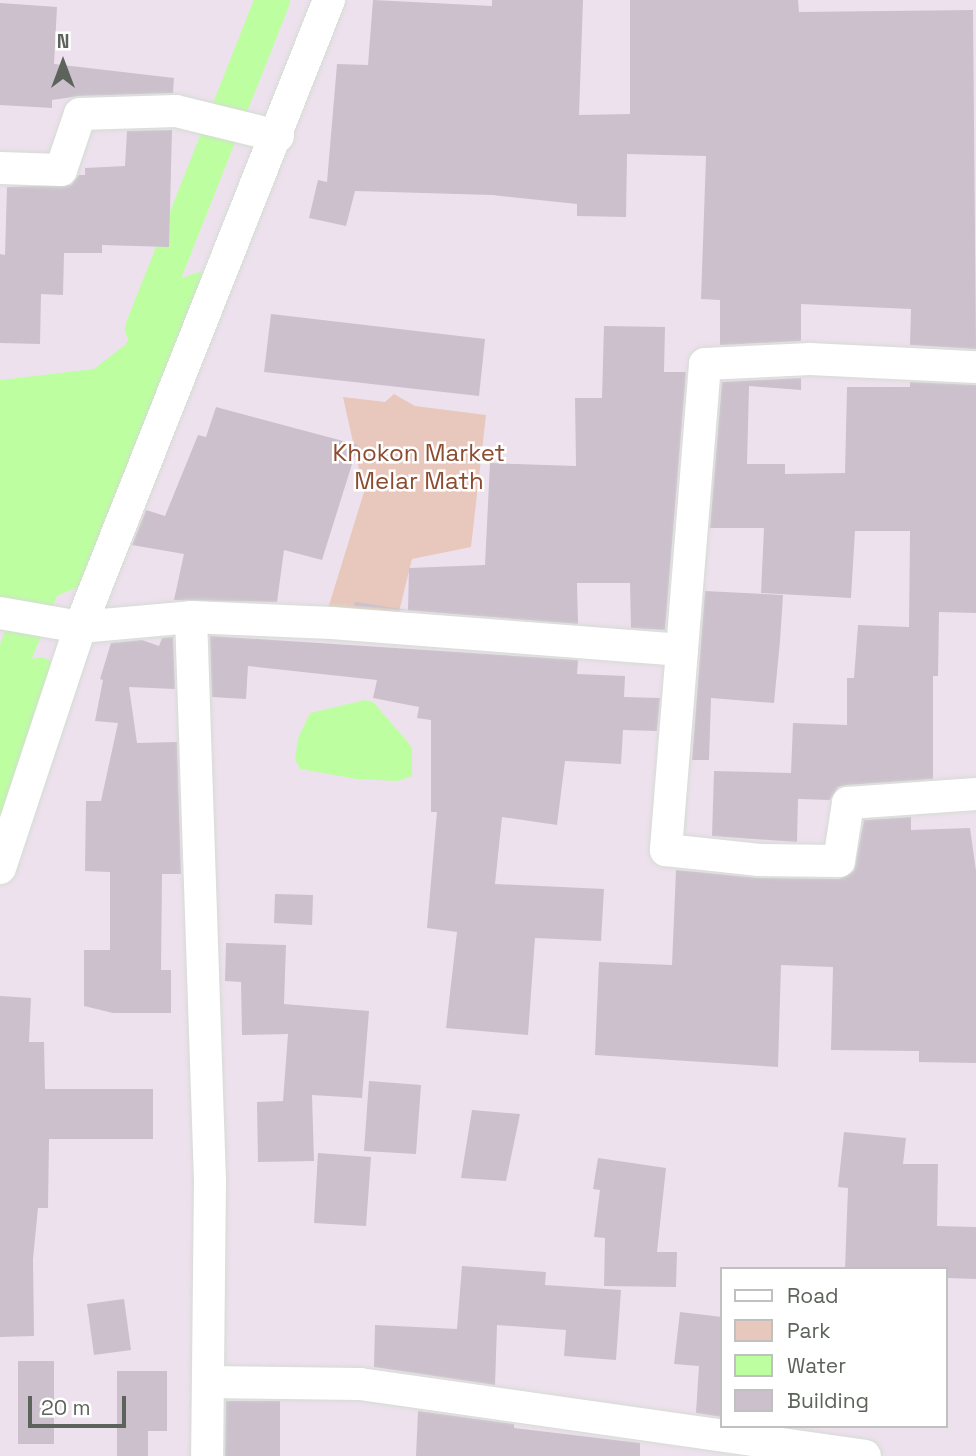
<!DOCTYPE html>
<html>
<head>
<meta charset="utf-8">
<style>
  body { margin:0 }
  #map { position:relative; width:976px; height:1456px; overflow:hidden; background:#eee1ee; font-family:"Space Grotesk",sans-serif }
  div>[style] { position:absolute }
  .green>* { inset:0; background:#e8c7bc }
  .water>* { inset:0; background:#bdffa0 }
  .canal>* { height:35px; margin:-17.5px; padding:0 17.5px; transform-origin:17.5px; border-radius:17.5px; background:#bdffa0 }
  .building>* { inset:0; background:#cbc0cc }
  .roads { filter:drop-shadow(0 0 2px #d5dcd4) drop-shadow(0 0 2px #d5dcd4) }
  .minor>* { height:32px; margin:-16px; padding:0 16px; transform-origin:16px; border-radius:16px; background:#fff }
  span { translate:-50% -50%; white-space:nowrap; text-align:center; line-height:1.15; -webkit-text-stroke:5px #fff; paint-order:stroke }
  .park-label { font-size:24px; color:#8c4c30 }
  .legend { position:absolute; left:720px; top:1267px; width:228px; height:161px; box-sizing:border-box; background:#fff; border:2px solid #bec1bd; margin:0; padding:9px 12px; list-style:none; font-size:21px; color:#5c635a }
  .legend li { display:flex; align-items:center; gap:14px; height:35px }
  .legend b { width:35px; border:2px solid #bec1bd }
  .north { position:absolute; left:28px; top:28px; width:70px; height:70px; -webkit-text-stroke:5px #fff; paint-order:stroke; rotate:0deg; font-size:19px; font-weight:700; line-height:28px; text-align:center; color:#5c635a }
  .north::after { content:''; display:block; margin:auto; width:24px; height:32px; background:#5c635a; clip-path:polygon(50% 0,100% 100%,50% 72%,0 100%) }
  .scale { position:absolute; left:28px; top:1396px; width:98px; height:32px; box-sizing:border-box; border:4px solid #5c635a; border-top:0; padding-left:9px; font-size:21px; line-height:24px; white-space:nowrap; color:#5c635a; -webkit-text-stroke:5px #fff; paint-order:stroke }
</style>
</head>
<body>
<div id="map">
  <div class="green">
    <i style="clip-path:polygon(394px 394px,415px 406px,486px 415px,471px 547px,412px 559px,398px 616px,326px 615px,364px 492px,343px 397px,385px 402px)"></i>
  </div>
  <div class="water">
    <i style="clip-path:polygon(199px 272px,210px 279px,103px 555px,78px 587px,39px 603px,0 598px,0 380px,94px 369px,126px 344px,154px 288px)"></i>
    <i style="clip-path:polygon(42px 657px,56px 663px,0 848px,0 670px,9px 663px)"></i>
    <i style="clip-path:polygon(365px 700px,373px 702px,412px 747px,412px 776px,397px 781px,357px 779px,300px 769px,295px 759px,298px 738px,310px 713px)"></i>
  </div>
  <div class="canal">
    <i style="left:142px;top:328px;width:353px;rotate:-68.4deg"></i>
    <i style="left:0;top:690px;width:109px;rotate:-68.4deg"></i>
  </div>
  <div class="building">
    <i style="clip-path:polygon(373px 0,492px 6px,492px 0,583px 0,579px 115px,630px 114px,630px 0,798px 0,799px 12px,973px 10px,976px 349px,910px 345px,911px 309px,801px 304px,801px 341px,720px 345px,720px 300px,701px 299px,706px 156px,627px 154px,626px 217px,577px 216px,577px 204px,492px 195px,355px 191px,346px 226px,309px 218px,318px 180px,327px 182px,337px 64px,368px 65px)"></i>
    <i style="clip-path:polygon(0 3px,57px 7px,54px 64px,174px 78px,173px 93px,79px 96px,52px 100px,52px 108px,0 105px)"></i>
    <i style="clip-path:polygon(172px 130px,169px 247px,102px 245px,102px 253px,64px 253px,63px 295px,41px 294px,40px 344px,0 343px,0 254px,5px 255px,7px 187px,71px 185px,79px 175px,85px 175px,85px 168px,125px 166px,127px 131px)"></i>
    <i style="clip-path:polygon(271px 314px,485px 339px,479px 396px,264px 372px)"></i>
    <i style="clip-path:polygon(604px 326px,665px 327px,664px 372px,686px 372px,665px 630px,631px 628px,630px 583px,577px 583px,578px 624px,354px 606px,355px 602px,408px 610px,409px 568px,485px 565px,490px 463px,576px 466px,575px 398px,602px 398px)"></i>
    <i style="clip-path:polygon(801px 378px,801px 390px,749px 386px,747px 464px,785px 464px,785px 474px,845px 473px,847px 387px,910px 387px,910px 382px,976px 385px,976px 613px,939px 612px,938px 676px,933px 676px,933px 779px,847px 785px,838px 787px,830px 800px,798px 799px,797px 842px,712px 836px,714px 771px,791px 773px,793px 723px,847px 725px,847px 678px,854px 678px,858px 625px,909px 627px,910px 531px,855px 531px,851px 598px,761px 593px,764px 528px,710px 528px,722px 382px)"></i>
    <i style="clip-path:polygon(216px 407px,358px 445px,322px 560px,284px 550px,277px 602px,174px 600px,184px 554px,132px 545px,146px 510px,165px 516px,198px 435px,206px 437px)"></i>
    <i style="clip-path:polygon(705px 591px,783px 595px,780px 641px,774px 703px,711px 698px,709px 760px,692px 760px)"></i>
    <i style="clip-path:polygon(210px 636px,578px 660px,577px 674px,625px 676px,624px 697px,660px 698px,657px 731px,623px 730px,621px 764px,565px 761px,557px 825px,502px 817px,495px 884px,604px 889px,601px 941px,535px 938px,528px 1035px,446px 1028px,457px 932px,427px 928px,437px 812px,431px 812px,431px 720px,417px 718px,419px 707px,373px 698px,377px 680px,248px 666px,246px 699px,212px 697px)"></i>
    <i style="clip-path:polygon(173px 637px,175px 689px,129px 687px,137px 743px,177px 742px,181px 874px,162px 874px,161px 970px,171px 970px,171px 1013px,113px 1013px,84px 1006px,84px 950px,110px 950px,110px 872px,85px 871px,86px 801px,101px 801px,118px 723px,95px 721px,103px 680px,100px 679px,111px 643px,142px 640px,159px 646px,162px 638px)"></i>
    <i style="clip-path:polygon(911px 817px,911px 830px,970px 828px,976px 871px,976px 1063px,919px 1062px,919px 1051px,831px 1050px,833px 967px,781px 965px,778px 1067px,595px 1055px,599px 962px,672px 965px,676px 870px,759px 878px,839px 879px,854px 871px,864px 820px)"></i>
    <i style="clip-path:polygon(275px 894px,313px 895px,312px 925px,274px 923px)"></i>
    <i style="clip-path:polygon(226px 943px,286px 945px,284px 1004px,369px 1011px,362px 1098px,312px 1095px,314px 1161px,258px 1162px,257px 1102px,283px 1101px,288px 1034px,242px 1035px,241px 982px,225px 981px)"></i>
    <i style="clip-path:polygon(0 996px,31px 998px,29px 1042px,44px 1042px,45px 1089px,153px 1089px,153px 1139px,49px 1139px,48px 1208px,38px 1208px,33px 1259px,34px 1336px,0 1337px)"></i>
    <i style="clip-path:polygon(369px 1081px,421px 1085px,416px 1154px,364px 1151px)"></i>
    <i style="clip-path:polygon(472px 1110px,520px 1114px,506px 1181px,461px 1178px)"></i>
    <i style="clip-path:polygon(844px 1132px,906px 1138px,903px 1164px,938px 1164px,937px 1226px,976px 1227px,976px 1279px,946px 1278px,946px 1269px,845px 1269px,848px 1188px,838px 1187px)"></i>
    <i style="clip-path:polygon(318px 1153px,371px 1157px,366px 1226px,314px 1223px)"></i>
    <i style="clip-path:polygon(598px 1158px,666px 1168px,657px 1252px,677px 1252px,676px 1287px,604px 1286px,605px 1238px,594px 1237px,600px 1190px,593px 1189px)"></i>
    <i style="clip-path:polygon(462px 1266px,546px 1272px,545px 1285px,621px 1290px,616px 1360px,564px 1356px,566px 1330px,497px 1325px,495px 1385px,374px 1367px,375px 1325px,457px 1329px)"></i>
    <i style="clip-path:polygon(124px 1299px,131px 1350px,94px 1355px,87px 1304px)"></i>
    <i style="clip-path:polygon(680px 1312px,722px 1317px,722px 1417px,696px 1413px,699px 1366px,674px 1364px)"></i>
    <i style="clip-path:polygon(18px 1361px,54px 1361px,54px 1444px,18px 1444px)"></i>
    <i style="clip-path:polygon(117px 1371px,167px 1371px,167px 1431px,148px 1431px,148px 1456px,117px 1456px)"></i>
    <i style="clip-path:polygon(226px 1401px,280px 1401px,280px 1456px,225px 1456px)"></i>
    <i style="clip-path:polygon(418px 1411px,514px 1424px,514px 1428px,640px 1443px,640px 1456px,416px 1456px)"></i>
  </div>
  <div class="roads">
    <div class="minor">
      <i style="left:0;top:168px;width:61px;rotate:1.9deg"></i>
      <i style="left:61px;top:170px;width:59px;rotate:-71.3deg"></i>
      <i style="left:80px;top:114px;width:96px;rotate:-1.8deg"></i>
      <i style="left:176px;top:111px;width:105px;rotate:13.8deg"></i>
      <i style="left:0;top:613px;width:81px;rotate:9.9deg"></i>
      <i style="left:80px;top:627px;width:111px;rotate:-5.1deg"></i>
      <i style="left:191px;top:617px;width:563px;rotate:88.07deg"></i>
      <i style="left:210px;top:1180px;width:276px;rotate:90.6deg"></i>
      <i style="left:191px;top:617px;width:141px;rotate:2.4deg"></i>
      <i style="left:332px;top:623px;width:351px;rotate:4.4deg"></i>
      <i style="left:682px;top:650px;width:201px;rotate:94.6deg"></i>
      <i style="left:666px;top:850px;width:94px;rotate:6.1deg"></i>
      <i style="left:759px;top:860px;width:80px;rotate:0.7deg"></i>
      <i style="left:839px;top:861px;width:59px;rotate:-81.2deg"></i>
      <i style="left:848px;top:803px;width:128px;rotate:-4deg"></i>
      <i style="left:682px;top:650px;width:287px;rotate:-85.4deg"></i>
      <i style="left:705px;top:364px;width:105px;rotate:-2.7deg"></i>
      <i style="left:810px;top:359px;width:166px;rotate:2.8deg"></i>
      <i style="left:0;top:868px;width:254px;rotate:-71.6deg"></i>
      <i style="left:80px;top:627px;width:675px;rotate:-68.34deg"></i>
      <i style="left:208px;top:1382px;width:152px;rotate:0.8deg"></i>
      <i style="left:360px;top:1384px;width:510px;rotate:8.11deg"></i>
    </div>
  </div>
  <div class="park-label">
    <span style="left:419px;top:467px">Khokon Market<br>Melar Math</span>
  </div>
  <ul class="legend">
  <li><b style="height:9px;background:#fff"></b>Road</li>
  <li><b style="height:19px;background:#e8c7bc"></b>Park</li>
  <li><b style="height:19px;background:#bdffa0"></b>Water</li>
  <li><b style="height:19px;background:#cbc0cc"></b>Building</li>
  </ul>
  <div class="north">N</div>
  <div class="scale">20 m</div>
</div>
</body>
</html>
